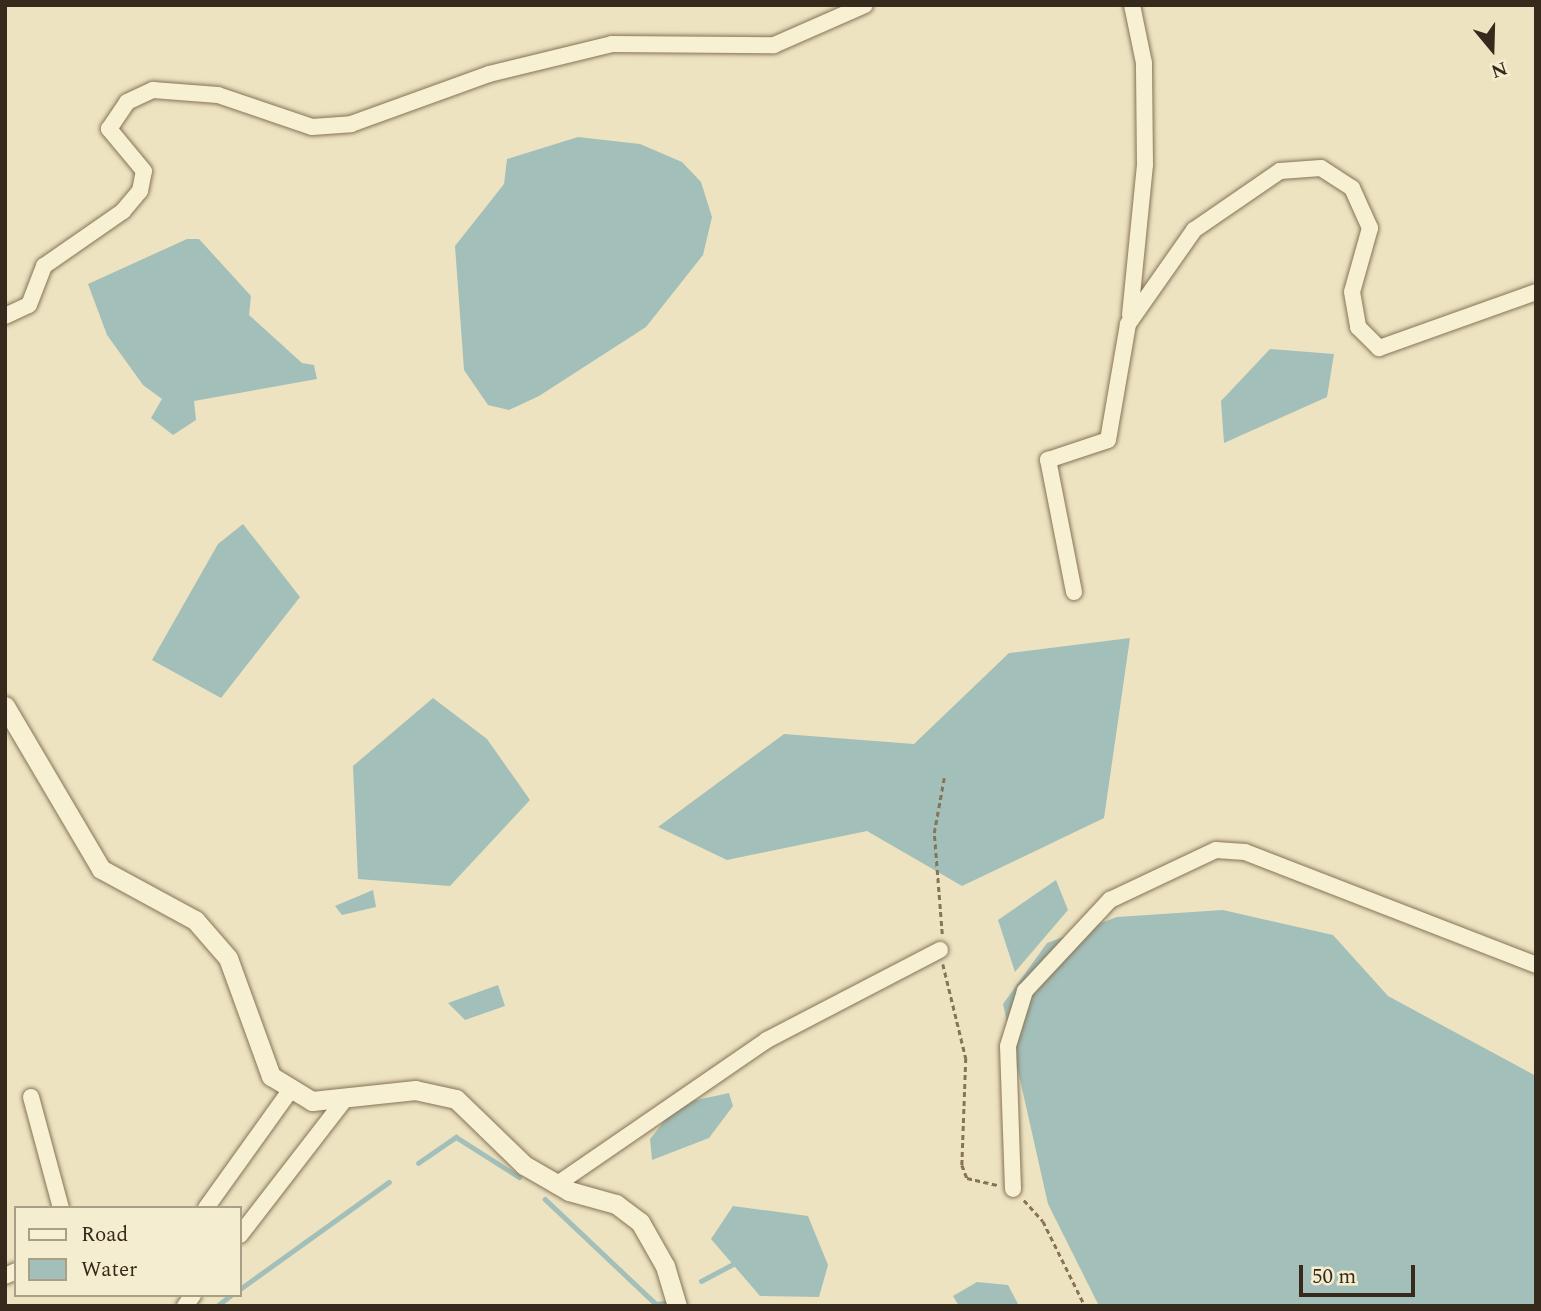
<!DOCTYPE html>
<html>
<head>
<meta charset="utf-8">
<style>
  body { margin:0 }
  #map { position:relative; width:1541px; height:1311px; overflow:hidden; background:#ede3c0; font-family:Spectral,serif }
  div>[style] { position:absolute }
  .water>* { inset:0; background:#a3bfb9 }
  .stream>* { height:4.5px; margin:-2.25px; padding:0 2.25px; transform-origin:2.25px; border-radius:2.25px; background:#a3bfb9 }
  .path>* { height:2.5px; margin-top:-1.25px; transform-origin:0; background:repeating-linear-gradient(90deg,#867458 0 5px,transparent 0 8.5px) }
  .roads { filter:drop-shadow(0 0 2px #867458) drop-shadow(0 0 2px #867458) }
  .minor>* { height:16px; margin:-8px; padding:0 8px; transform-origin:8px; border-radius:8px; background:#f8f0d3 }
  .tertiary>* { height:19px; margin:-9.5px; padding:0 9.5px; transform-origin:9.5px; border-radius:9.5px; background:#f8f0d3 }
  span { translate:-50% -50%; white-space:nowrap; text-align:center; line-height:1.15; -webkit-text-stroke:5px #f5edcf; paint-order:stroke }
  .frame { position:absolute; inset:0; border:7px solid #362a1c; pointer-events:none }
  .legend { position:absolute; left:14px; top:1206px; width:228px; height:91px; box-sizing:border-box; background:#f5edcf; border:2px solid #a99f87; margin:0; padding:9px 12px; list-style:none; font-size:21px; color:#362a1c }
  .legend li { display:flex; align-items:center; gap:14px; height:35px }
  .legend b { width:35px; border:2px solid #a99f87 }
  .north { position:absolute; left:1457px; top:14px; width:70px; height:70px; -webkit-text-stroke:5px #f5edcf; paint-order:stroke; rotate:161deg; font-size:19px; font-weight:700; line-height:28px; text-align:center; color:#362a1c }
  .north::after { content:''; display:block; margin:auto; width:24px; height:32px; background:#362a1c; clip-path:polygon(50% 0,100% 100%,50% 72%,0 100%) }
  .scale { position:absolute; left:1299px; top:1265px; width:116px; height:32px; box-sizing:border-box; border:4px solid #362a1c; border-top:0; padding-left:9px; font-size:21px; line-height:24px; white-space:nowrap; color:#362a1c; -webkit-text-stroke:5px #f5edcf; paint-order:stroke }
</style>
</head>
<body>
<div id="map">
  <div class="water">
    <i style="clip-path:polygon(578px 137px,640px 144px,682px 162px,701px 182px,712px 217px,703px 255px,646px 327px,539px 396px,509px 410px,488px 405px,464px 370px,455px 246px,504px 184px,507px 159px)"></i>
    <i style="clip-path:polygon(187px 239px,199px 239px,251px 296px,249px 315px,302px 363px,314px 365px,317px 379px,194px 401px,196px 420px,173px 435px,151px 418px,162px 399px,143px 385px,107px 335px,88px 284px)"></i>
    <i style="clip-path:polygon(1270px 349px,1334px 354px,1327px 397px,1224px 443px,1221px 401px)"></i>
    <i style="clip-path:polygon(243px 524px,300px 597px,221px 698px,152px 660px,218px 544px)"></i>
    <i style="clip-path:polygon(1130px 638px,1104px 818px,962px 886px,867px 831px,727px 860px,658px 827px,784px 734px,914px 744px,1009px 653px)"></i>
    <i style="clip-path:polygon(433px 698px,487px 739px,530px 800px,450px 886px,358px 879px,353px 766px)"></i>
    <i style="clip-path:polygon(1056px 880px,1068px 910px,1015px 972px,998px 920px)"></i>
    <i style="clip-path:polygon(373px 890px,376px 907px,342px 915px,335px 906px)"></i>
    <i style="clip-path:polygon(1223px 910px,1333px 935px,1388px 996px,1536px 1076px,1536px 1306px,1099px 1306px,1048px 1204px,1003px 1004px,1047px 943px,1117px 917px)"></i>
    <i style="clip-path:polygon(498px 985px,505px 1006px,465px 1020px,448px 1003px)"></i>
    <i style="clip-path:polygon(729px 1093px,733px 1106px,709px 1138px,652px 1160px,650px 1139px,678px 1104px)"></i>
    <i style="clip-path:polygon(733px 1206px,808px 1216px,828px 1265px,819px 1297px,760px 1296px,711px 1239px)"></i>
    <i style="clip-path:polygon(977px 1282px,1008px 1285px,1019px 1306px,959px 1306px,953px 1296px)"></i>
  </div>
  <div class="stream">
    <i style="left:418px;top:1163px;width:46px;rotate:-34.4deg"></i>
    <i style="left:456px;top:1137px;width:75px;rotate:32.4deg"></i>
    <i style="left:545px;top:1199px;width:153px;rotate:43.4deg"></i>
    <i style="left:656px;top:1304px;width:8px;rotate:-7deg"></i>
    <i style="left:701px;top:1281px;width:41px;rotate:-27.8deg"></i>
    <i style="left:240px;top:1289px;width:183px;rotate:-35.7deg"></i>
    <i style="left:217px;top:1306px;width:18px;rotate:-38deg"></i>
  </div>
  <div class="path">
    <i style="left:942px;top:934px;width:101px;rotate:-94.5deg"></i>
    <i style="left:934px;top:833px;width:56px;rotate:-79.7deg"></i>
    <i style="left:943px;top:964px;width:97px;rotate:76.3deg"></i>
    <i style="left:966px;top:1058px;width:107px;rotate:92.1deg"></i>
    <i style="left:962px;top:1165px;width:14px;rotate:69deg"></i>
    <i style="left:967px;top:1178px;width:32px;rotate:13deg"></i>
    <i style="left:1024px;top:1200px;width:28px;rotate:48deg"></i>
    <i style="left:1043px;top:1221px;width:95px;rotate:63.7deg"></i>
  </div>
  <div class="roads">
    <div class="minor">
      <i style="left:1130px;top:315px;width:151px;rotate:-84.3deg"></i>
      <i style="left:1145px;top:165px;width:102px;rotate:-90.6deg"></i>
      <i style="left:1144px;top:63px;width:59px;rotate:-101.7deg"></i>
      <i style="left:5px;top:316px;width:26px;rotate:-25deg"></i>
      <i style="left:29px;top:305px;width:42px;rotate:-69deg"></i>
      <i style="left:44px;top:266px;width:96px;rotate:-34.8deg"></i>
      <i style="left:123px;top:211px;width:26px;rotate:-50deg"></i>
      <i style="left:140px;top:191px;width:20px;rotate:-79deg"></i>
      <i style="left:144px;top:171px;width:55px;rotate:-129.8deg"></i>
      <i style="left:109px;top:129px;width:32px;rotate:-56deg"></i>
      <i style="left:127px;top:102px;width:29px;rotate:-25deg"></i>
      <i style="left:153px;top:90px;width:65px;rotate:4.4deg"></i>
      <i style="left:218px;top:95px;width:99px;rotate:18.8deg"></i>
      <i style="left:312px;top:127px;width:39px;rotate:-4deg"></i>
      <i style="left:351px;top:124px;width:147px;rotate:-19.9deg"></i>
      <i style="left:489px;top:74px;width:127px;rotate:-13.7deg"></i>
      <i style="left:612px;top:44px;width:162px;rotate:0.4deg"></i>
      <i style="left:774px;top:45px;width:99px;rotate:-23.7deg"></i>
      <i style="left:1074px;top:592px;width:135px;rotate:-101.1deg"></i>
      <i style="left:1048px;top:460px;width:63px;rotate:-18.4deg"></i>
      <i style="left:1108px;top:440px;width:118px;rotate:-80.2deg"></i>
      <i style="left:1128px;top:324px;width:115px;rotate:-54.9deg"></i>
      <i style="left:1194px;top:230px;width:104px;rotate:-34.5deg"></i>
      <i style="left:1280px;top:171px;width:41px;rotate:-4.2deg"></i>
      <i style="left:1321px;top:168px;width:37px;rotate:33deg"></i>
      <i style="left:1352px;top:188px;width:44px;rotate:65.8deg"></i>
      <i style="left:1370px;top:228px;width:66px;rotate:105.7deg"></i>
      <i style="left:1352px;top:292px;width:36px;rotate:80deg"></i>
      <i style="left:1358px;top:327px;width:30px;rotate:45deg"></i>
      <i style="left:1379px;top:348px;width:167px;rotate:-19.6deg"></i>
      <i style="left:31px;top:1097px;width:115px;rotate:74.9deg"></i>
      <i style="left:556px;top:1185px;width:256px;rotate:-34.5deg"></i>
      <i style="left:767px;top:1040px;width:195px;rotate:-27.5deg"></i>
      <i style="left:1013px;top:1189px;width:143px;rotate:-92deg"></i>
      <i style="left:1008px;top:1046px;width:58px;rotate:-72.8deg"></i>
      <i style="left:1025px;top:991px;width:125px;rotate:-47deg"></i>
      <i style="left:1110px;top:900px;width:117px;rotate:-25.3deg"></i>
      <i style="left:1216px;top:850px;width:29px;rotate:4deg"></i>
      <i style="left:1245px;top:852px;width:312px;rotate:21.2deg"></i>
      <i style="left:206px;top:1208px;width:143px;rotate:-54.4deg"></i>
      <i style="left:240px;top:1235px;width:167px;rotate:-52.3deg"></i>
      <i style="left:5px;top:1276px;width:12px;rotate:-24deg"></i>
      <i style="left:185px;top:1306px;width:14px;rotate:-54deg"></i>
    </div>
    <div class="tertiary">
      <i style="left:5px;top:706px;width:189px;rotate:59.5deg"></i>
      <i style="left:101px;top:869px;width:107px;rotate:28.5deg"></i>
      <i style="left:195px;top:920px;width:50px;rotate:49deg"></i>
      <i style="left:228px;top:958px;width:126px;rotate:70deg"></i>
      <i style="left:271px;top:1076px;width:48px;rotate:31.4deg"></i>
      <i style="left:312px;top:1101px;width:104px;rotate:-6.1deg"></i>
      <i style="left:415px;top:1090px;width:42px;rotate:12.4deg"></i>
      <i style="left:456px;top:1099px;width:95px;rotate:44.1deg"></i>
      <i style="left:524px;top:1165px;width:52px;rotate:30deg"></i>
      <i style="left:569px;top:1191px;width:49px;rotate:15.5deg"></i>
      <i style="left:616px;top:1204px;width:30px;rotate:37deg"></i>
      <i style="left:640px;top:1222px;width:51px;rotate:60.4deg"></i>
      <i style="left:665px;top:1266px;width:42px;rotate:73.3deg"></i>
    </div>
  </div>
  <div class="frame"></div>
  <ul class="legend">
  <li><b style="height:9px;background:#f8f0d3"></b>Road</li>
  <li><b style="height:19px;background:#a3bfb9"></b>Water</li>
  </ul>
  <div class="north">N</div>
  <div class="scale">50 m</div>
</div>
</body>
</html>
